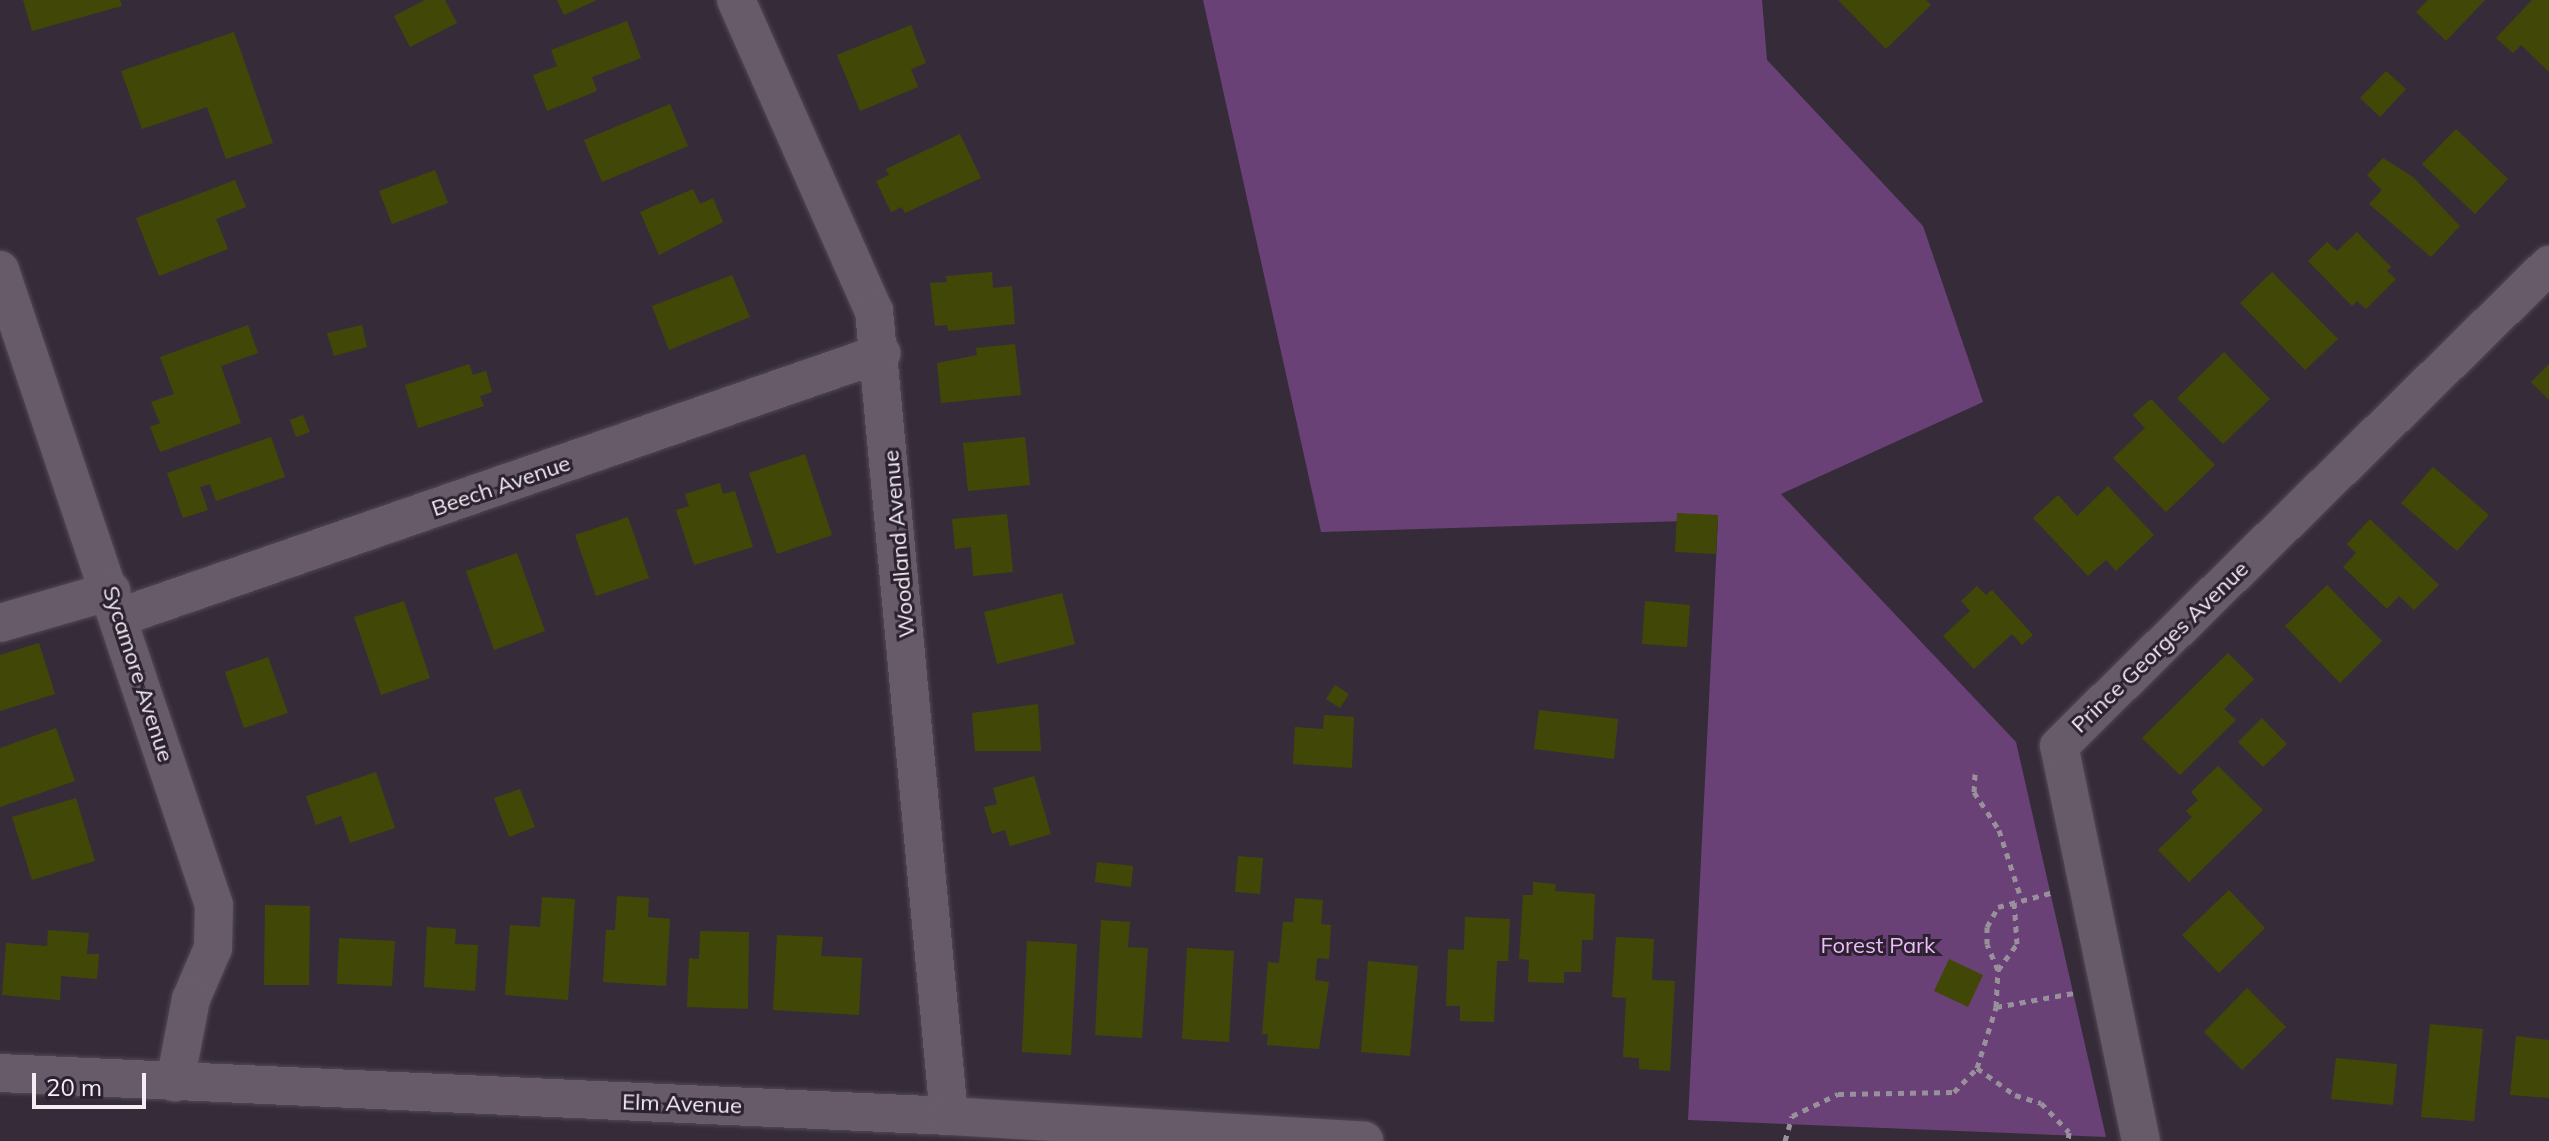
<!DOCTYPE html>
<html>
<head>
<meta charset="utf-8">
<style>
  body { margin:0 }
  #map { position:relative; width:2549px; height:1141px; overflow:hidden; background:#362c39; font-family:Mulish,sans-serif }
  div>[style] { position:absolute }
  .green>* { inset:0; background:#6a4176 }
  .building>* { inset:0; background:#414807 }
  .path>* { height:5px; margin-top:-2.5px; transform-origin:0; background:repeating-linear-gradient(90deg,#98909a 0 6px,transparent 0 12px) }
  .roads { filter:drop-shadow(0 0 2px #514854) drop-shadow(0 0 2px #514854) }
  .minor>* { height:38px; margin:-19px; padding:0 19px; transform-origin:19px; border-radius:19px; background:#675b6a }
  span { translate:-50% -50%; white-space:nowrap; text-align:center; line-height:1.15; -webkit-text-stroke:6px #2c222f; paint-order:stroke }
  .street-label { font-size:22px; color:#f4edf6 }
  .park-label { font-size:22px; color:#eeb9fd }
  .scale { position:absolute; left:32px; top:1073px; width:114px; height:36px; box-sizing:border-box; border:4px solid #f4edf6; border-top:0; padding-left:10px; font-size:24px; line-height:28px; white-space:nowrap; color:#f4edf6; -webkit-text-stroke:6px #2c222f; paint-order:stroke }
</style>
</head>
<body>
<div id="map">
  <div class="green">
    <i style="clip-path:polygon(1203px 0,1762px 0,1767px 60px,1923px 226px,1983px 402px,1781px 494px,2016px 742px,2106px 1137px,1688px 1120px,1718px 520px,1321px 532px)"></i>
  </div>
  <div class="building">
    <i style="clip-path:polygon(23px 0,120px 0,122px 6px,32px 31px)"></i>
    <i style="clip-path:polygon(425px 0,445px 0,457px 23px,410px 47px,394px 16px)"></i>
    <i style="clip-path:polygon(557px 0,597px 0,564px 15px)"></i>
    <i style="clip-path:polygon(1838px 0,1926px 0,1931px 5px,1886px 49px)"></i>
    <i style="clip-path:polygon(2428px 0,2485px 0,2446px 41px,2416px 12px)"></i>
    <i style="clip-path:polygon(2532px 0,2549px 0,2549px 72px,2521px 45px,2513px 53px,2496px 38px)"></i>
    <i style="clip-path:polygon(627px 21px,641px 58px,592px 77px,597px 91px,547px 111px,533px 75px,557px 66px,551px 50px)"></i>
    <i style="clip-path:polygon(911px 25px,926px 63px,911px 69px,918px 87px,860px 111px,837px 55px)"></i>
    <i style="clip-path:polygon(234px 32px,273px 143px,226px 159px,207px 107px,142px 129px,121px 71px)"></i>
    <i style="clip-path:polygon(2386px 71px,2406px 89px,2380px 117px,2360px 98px)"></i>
    <i style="clip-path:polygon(670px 104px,688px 146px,602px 182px,584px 140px)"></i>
    <i style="clip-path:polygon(2456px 129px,2508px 179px,2475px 214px,2422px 164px)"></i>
    <i style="clip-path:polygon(960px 134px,981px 178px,905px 213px,902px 207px,891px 212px,876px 181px,889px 175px,886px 169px)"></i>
    <i style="clip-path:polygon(2383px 158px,2413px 177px,2460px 226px,2431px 257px,2369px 204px,2382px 190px,2367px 175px)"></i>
    <i style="clip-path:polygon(435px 170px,448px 203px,392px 224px,379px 191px)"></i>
    <i style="clip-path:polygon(235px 180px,246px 207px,216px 219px,228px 249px,159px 276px,136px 218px)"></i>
    <i style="clip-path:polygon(693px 189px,700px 204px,713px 198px,723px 222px,659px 255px,640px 212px)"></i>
    <i style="clip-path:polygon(2357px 232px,2391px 267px,2387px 271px,2396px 279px,2366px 309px,2357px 301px,2352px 306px,2308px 261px,2327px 242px,2337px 251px)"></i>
    <i style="clip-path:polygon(992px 272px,993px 288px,1012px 286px,1015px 324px,948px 331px,947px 325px,935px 326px,930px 283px,947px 282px,946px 276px)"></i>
    <i style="clip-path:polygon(2272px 272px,2338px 339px,2305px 370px,2240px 303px)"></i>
    <i style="clip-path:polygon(732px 275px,750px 317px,669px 350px,652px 306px)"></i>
    <i style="clip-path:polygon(248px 325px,258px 353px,221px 366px,241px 423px,160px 452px,150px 427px,160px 423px,151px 402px,174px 394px,160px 357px)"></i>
    <i style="clip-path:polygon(362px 325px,367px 347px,334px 356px,327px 333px)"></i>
    <i style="clip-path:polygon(1015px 344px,1021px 395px,941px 403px,937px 363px,977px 355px,976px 348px)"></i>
    <i style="clip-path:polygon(2224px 352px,2270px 399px,2223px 444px,2177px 398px)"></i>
    <i style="clip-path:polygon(469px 364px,473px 375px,486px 371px,492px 392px,480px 396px,484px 406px,418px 428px,405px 385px)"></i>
    <i style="clip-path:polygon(2549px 364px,2549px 400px,2531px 382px)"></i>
    <i style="clip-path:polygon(2151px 399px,2215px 465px,2166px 512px,2113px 458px,2145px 428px,2133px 415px)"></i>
    <i style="clip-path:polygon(303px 415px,310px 432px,296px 437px,290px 420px)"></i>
    <i style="clip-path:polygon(271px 437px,285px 477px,216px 501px,210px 484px,200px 487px,208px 510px,183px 518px,167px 473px)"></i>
    <i style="clip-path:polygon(1025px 437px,1030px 485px,968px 491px,963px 443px)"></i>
    <i style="clip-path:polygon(805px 454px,832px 535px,777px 554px,749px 473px)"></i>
    <i style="clip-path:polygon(2433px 467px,2489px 515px,2457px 551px,2401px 503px)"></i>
    <i style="clip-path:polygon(720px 483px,723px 494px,735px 491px,753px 547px,694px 565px,676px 510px,689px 506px,685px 494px)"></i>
    <i style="clip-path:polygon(2108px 486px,2154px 535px,2116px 571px,2106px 560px,2088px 576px,2033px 518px,2058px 495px,2077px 516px)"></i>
    <i style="clip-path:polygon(1677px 513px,1718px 515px,1716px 554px,1675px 552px)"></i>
    <i style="clip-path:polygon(1007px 514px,1013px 572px,973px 576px,971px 547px,955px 549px,952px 519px)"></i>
    <i style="clip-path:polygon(628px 517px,649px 578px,596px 596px,575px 535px)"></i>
    <i style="clip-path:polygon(2370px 519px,2439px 585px,2414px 610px,2399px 596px,2387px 609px,2343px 567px,2356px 553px,2347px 544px)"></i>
    <i style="clip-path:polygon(517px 553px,545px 631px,494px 650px,466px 571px)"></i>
    <i style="clip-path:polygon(2327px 585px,2382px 641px,2340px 683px,2285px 626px)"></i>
    <i style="clip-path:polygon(1977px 586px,1986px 595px,1992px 590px,2033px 635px,2022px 645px,2012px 634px,1974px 669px,1943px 636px,1970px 611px,1961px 601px)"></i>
    <i style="clip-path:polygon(1062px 593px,1075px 644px,997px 664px,984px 612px)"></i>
    <i style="clip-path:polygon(404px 601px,430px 678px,381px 695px,354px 617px)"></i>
    <i style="clip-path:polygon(1645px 601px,1690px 605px,1687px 647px,1642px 644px)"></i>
    <i style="clip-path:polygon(39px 643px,55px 694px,0 711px,0 655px)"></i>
    <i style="clip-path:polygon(2228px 653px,2254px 679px,2224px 709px,2236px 720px,2180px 775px,2142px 738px)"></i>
    <i style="clip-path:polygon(268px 657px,288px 713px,244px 728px,225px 672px)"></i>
    <i style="clip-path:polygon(1335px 685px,1349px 694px,1340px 708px,1326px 699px)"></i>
    <i style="clip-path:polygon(1038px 704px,1041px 751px,975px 751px,972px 713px)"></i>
    <i style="clip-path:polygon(1539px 710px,1618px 719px,1614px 759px,1534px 749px)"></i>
    <i style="clip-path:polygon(1324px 715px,1354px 717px,1352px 768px,1293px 764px,1295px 727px,1323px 729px)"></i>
    <i style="clip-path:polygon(2262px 718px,2287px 744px,2263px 767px,2238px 742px)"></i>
    <i style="clip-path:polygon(56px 728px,75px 781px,0 807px,0 748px)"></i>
    <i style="clip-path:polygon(2218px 766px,2263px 810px,2189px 882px,2158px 850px,2192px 817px,2186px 811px,2198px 800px,2191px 792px)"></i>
    <i style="clip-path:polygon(376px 772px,395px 828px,350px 843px,341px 816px,316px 825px,306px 796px)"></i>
    <i style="clip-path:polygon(1034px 776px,1051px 834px,1010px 846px,1005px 830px,992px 834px,984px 807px,997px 804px,993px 788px)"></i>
    <i style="clip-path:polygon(520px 789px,535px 827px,509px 837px,494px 798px)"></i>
    <i style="clip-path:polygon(76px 798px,95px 861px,32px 880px,12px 817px)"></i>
    <i style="clip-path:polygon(1238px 856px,1263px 858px,1260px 894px,1235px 892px)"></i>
    <i style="clip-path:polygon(1097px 862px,1133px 866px,1131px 887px,1095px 882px)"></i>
    <i style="clip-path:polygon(1533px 882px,1556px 884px,1555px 891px,1595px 894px,1593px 940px,1582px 940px,1581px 972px,1564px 972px,1564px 983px,1528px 982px,1529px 960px,1519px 959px,1523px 895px,1533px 895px)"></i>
    <i style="clip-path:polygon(2229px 890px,2265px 928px,2219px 973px,2182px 935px)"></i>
    <i style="clip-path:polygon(617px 896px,649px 898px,648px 917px,670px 919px,666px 986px,603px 982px,606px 930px,615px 930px)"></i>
    <i style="clip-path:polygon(542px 897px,575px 899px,568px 1000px,505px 995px,510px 925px,540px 927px)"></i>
    <i style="clip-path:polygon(1295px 898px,1323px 900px,1321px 924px,1331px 925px,1329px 959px,1317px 958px,1315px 980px,1329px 982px,1319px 1049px,1267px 1045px,1268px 1034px,1262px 1034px,1268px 962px,1279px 963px,1283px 922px,1293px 922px)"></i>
    <i style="clip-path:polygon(265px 905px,310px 906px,309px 985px,264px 985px)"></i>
    <i style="clip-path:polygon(1465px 917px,1510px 919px,1508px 961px,1497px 961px,1494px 1022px,1460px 1021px,1460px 1006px,1446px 1006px,1448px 949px,1464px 950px)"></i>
    <i style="clip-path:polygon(1101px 920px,1130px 922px,1128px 947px,1148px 948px,1142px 1038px,1095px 1035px)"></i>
    <i style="clip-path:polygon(427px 927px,456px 929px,455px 944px,478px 945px,475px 991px,424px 987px)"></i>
    <i style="clip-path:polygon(48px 930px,89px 933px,87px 954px,99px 954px,97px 979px,61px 976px,60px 1000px,2px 995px,6px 943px,47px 946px)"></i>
    <i style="clip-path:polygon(700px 931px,749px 932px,748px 1009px,687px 1007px,689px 958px,699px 959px)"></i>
    <i style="clip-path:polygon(777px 935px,823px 937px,821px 956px,862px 958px,859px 1015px,773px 1010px)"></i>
    <i style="clip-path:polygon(1616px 937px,1654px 939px,1652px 980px,1675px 981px,1670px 1071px,1639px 1069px,1639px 1058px,1623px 1057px,1626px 998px,1612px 997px)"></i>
    <i style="clip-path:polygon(339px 938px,395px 941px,392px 986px,337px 984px)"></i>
    <i style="clip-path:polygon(1027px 941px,1077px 944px,1071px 1055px,1022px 1052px)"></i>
    <i style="clip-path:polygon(1187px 948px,1234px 951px,1229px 1042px,1182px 1039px)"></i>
    <i style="clip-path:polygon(1949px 959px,1983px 975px,1968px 1007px,1934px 991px)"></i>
    <i style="clip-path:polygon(1368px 961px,1418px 966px,1410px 1056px,1361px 1052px)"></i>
    <i style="clip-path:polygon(2247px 988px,2286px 1027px,2242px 1070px,2204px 1032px)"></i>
    <i style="clip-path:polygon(2430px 1024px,2483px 1029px,2474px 1121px,2421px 1117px)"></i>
    <i style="clip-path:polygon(2516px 1036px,2549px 1040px,2549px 1098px,2510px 1095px)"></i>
    <i style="clip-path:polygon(2336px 1058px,2397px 1064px,2393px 1105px,2331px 1099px)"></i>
  </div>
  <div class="path">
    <i style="left:1975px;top:774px;width:18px;rotate:93deg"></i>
    <i style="left:1974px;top:792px;width:45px;rotate:56.7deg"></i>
    <i style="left:1999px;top:830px;width:71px;rotate:72.1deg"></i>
    <i style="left:1998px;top:970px;width:32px;rotate:-54deg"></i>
    <i style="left:2017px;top:944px;width:44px;rotate:-93.9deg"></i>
    <i style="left:1996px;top:1007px;width:79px;rotate:-10.2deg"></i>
    <i style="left:1977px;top:1068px;width:47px;rotate:35.4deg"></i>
    <i style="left:2015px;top:1095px;width:27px;rotate:17deg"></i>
    <i style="left:2041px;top:1103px;width:40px;rotate:46deg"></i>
    <i style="left:2069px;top:1132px;width:9px;rotate:96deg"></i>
    <i style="left:1785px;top:1141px;width:26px;rotate:-74deg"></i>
    <i style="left:1792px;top:1116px;width:51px;rotate:-25.6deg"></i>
    <i style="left:1838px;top:1094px;width:116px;rotate:-1deg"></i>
    <i style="left:1954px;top:1092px;width:33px;rotate:-46deg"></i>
    <i style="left:1977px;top:1068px;width:64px;rotate:-72.7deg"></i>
    <i style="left:1996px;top:1007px;width:37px;rotate:-87deg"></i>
    <i style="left:1998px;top:970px;width:28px;rotate:-113deg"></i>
    <i style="left:1987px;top:944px;width:17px;rotate:-90deg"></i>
    <i style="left:1987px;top:927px;width:23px;rotate:-61deg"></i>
    <i style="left:1998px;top:907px;width:58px;rotate:-15deg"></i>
  </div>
  <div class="roads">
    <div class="minor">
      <i style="left:736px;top:0;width:340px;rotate:66.1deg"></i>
      <i style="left:874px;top:311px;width:808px;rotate:84.68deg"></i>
      <i style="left:0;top:270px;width:670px;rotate:71.38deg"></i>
      <i style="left:214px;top:905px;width:43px;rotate:91.3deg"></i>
      <i style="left:213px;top:948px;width:56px;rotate:113.3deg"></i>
      <i style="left:191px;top:999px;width:85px;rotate:100.9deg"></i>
      <i style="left:120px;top:617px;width:806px;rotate:-19.11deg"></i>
      <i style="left:0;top:623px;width:116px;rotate:-16.1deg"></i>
      <i style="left:0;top:1073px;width:950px;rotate:2.59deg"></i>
      <i style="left:949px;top:1116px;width:416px;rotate:3.4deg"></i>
      <i style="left:2141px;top:1141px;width:403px;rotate:-101.7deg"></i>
      <i style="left:2059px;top:746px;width:687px;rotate:-44.47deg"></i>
    </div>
  </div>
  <div class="street-label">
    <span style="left:501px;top:486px;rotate:-19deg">Beech Avenue</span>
    <span style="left:899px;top:544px;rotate:-95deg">Woodland Avenue</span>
    <span style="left:2160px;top:647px;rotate:-44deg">Prince Georges Avenue</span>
    <span style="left:138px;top:674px;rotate:72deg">Sycamore Avenue</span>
    <span style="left:682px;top:1104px;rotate:2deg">Elm Avenue</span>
  </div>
  <div class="park-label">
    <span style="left:1878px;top:946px">Forest Park</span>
  </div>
  <div class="scale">20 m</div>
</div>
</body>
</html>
